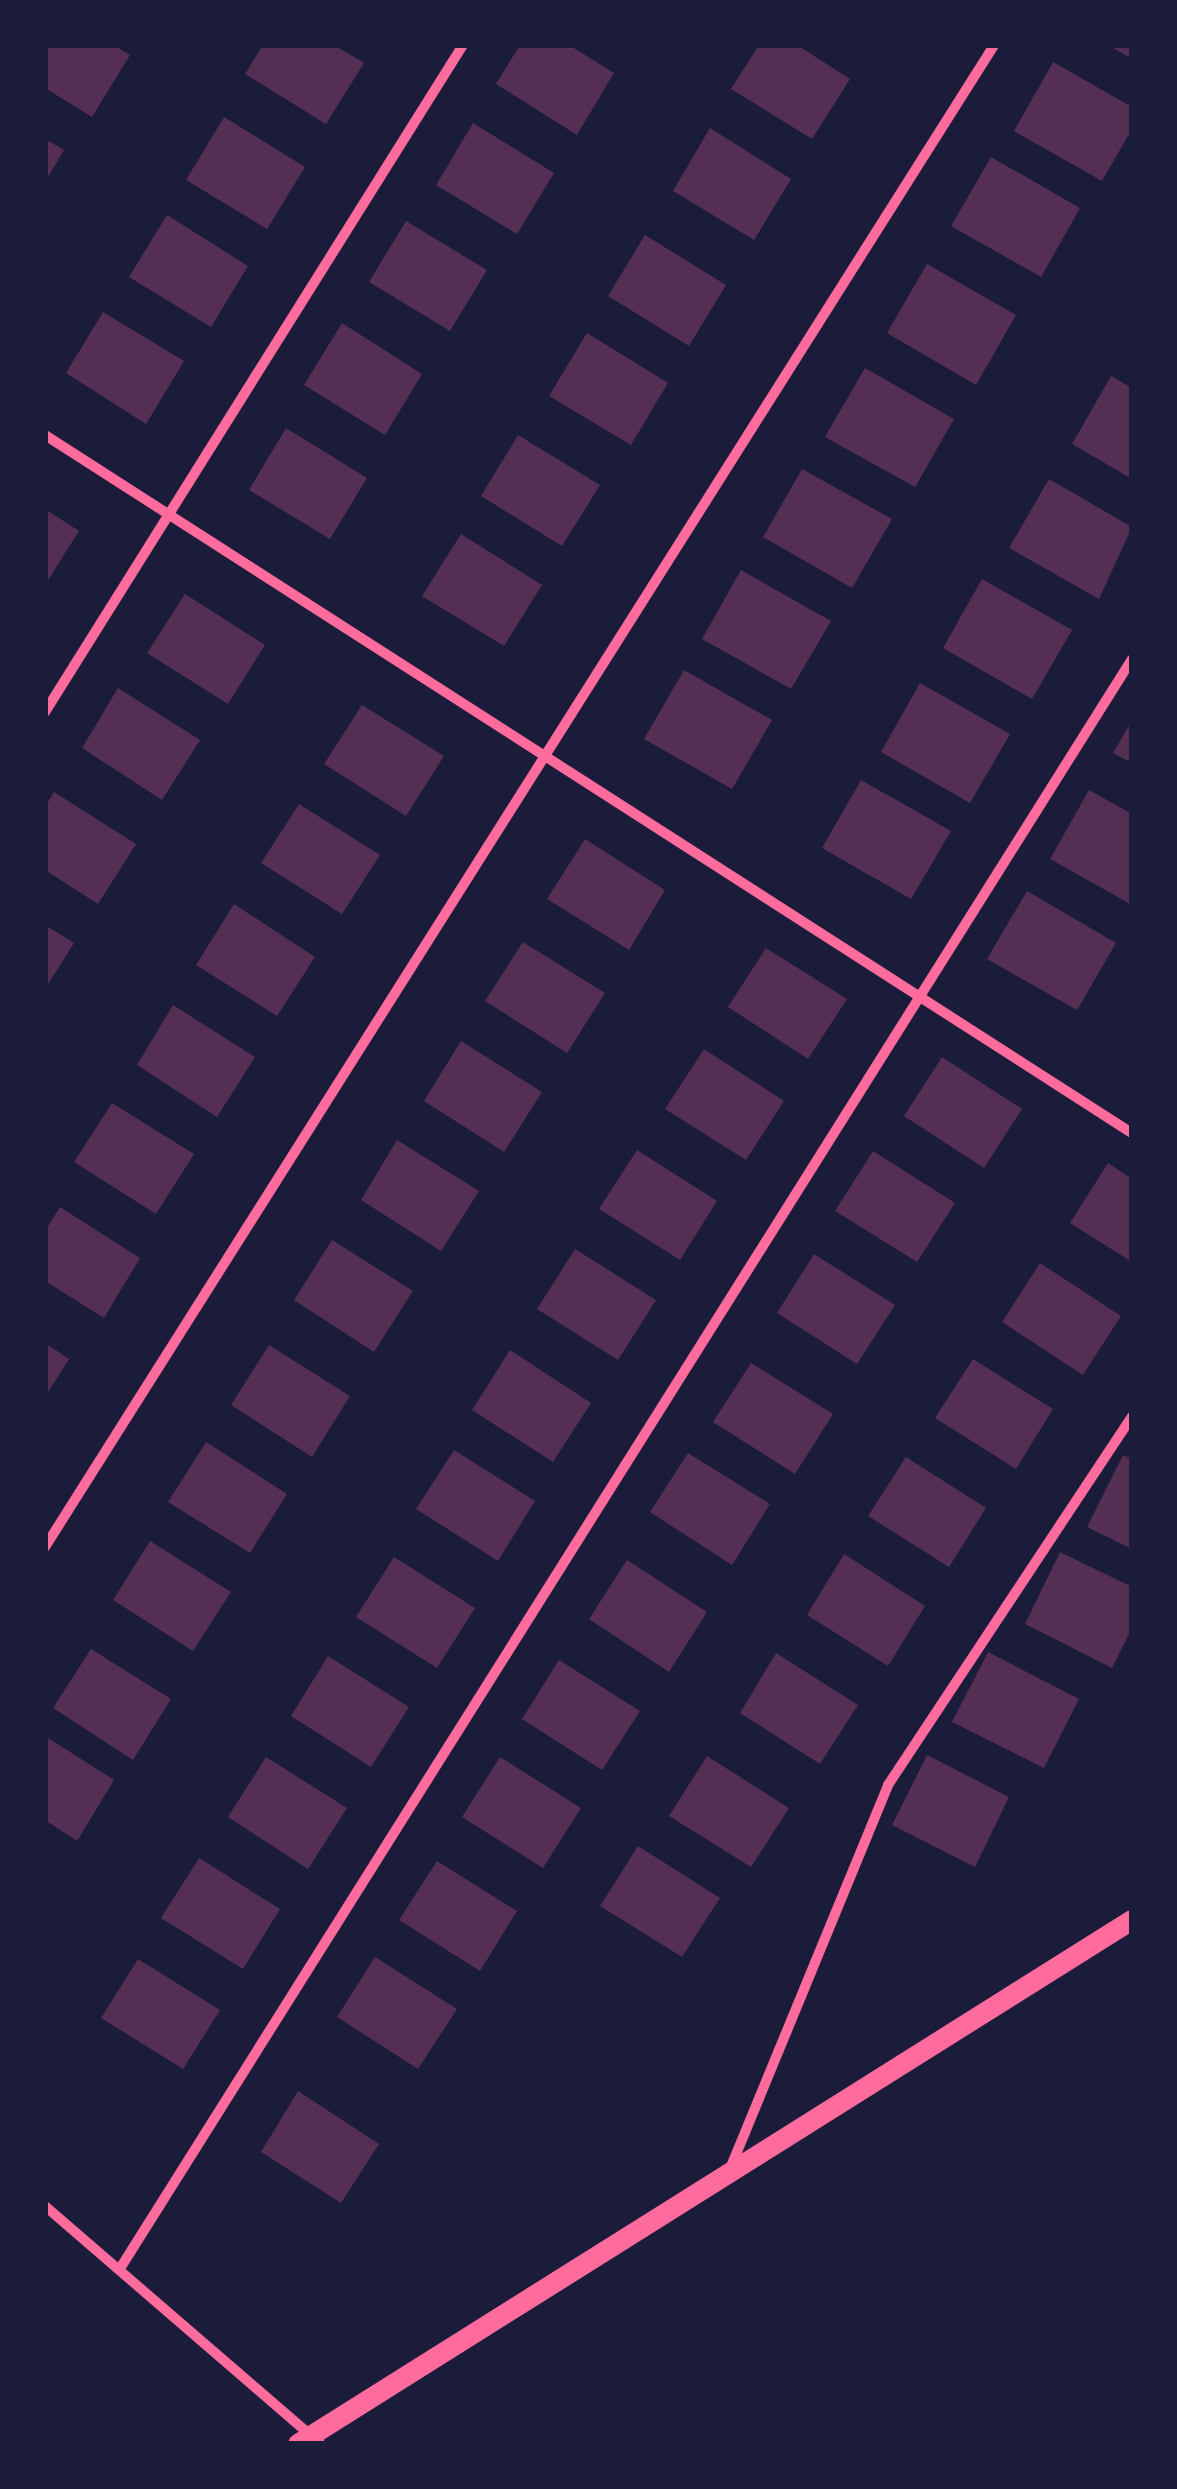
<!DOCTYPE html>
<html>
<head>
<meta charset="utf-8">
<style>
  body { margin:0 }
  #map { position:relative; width:1177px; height:2489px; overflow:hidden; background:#1b1b3a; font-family:Raleway,sans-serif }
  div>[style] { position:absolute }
  .building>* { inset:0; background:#542f53 }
  .minor>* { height:10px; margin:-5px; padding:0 5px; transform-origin:5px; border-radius:5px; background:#ff6b9d }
  .secondary>* { height:20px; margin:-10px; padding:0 10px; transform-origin:10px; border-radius:10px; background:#ff6b9d }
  span { translate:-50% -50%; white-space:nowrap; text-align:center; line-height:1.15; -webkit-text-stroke:10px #1b1b3a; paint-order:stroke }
  .frame { position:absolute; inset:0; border:48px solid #1b1b3a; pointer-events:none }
</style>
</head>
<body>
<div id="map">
  <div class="building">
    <i style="clip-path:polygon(45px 45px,113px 45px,130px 55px,92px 117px,45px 88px)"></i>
    <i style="clip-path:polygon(263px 45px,334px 45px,364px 63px,326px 124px,245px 74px)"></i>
    <i style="clip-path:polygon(520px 45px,569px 45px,614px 73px,577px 135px,496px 84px)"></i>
    <i style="clip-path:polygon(759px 45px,797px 45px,850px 79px,812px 139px,731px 89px)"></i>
    <i style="clip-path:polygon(1108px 45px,1132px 45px,1132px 59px)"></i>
    <i style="clip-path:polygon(1053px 62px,1132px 107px,1132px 129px,1102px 181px,1014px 131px)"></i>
    <i style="clip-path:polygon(224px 117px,305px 167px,267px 229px,186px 180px)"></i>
    <i style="clip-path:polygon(473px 123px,554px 173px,517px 234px,436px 185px)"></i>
    <i style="clip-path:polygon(710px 128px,791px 179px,754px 240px,673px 191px)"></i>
    <i style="clip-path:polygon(45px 139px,64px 150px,45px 182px)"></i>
    <i style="clip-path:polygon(991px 157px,1080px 208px,1041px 277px,951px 226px)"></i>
    <i style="clip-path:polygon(167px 215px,248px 266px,211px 327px,129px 277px)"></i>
    <i style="clip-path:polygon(406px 221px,487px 270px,450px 331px,369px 282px)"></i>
    <i style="clip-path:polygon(645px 235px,726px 285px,689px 346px,608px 296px)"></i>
    <i style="clip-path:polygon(927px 264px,1016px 315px,976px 385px,887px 333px)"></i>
    <i style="clip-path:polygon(103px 312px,184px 361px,146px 424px,66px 373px)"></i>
    <i style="clip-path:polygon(342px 323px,422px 374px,385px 435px,304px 385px)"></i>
    <i style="clip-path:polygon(587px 333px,668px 383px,631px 445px,549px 396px)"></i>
    <i style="clip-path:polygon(865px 368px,954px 419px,915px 487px,825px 437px)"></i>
    <i style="clip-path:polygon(1111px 376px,1132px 388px,1132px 479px,1072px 444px)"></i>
    <i style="clip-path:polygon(286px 428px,367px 478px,330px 539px,249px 490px)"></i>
    <i style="clip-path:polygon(518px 435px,600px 485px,562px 546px,481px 496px)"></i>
    <i style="clip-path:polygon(802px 469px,892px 519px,852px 588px,763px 537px)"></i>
    <i style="clip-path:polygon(1049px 479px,1132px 527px,1099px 599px,1009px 548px)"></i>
    <i style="clip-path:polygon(45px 509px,79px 531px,45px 585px)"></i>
    <i style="clip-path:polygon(461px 534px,542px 585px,504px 646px,422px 596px)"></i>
    <i style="clip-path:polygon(741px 570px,831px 621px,791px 689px,702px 639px)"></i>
    <i style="clip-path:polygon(982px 579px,1072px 630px,1032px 699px,943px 648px)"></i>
    <i style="clip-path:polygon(185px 594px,265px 645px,228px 704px,147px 653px)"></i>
    <i style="clip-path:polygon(684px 670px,772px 720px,732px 789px,644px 739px)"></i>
    <i style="clip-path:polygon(920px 683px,1010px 734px,970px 803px,881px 752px)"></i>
    <i style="clip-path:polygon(118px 688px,200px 740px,162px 800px,82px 748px)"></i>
    <i style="clip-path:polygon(362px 705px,444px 756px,406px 816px,324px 764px)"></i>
    <i style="clip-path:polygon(1132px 720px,1132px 763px,1113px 753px)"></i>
    <i style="clip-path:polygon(861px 780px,951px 831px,911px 899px,822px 848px)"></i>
    <i style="clip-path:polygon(1089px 790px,1132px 814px,1132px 905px,1050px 859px)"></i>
    <i style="clip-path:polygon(54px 792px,136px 844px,98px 904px,45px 870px,45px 807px)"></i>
    <i style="clip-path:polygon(299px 804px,380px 855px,342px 914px,261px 863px)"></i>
    <i style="clip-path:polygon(585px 839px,665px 890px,629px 950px,547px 899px)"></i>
    <i style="clip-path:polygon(1027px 891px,1116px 943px,1077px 1010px,987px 959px)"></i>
    <i style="clip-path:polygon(234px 904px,315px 957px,277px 1016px,196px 965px)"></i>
    <i style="clip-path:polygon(45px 925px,74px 943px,45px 989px)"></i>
    <i style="clip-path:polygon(523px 942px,605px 993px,567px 1053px,485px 1001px)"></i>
    <i style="clip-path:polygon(766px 948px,847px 999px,808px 1059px,728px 1007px)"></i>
    <i style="clip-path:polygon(173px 1005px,255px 1057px,217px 1117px,137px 1065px)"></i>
    <i style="clip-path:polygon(461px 1041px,542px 1092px,504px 1152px,424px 1101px)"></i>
    <i style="clip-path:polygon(704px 1049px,784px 1101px,746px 1160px,665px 1109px)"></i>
    <i style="clip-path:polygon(942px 1057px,1022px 1109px,984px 1168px,904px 1116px)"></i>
    <i style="clip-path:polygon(112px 1103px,194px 1154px,156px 1214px,74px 1162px)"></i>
    <i style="clip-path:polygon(397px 1140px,479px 1191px,441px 1251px,361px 1200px)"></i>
    <i style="clip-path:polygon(637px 1150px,717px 1201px,680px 1260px,599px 1209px)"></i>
    <i style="clip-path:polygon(873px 1151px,955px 1203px,917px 1262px,835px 1211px)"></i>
    <i style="clip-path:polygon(1108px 1163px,1132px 1179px,1132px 1262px,1070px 1223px)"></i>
    <i style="clip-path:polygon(60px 1207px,140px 1258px,104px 1318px,45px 1281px,45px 1231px)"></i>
    <i style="clip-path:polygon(332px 1240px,413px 1291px,374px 1352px,294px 1300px)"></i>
    <i style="clip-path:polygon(575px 1249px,656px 1300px,618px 1360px,537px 1309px)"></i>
    <i style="clip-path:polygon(814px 1254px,895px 1305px,857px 1364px,777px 1313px)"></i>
    <i style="clip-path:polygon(1040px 1263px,1121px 1316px,1083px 1375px,1002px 1322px)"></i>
    <i style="clip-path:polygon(45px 1343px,69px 1359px,45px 1397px)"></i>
    <i style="clip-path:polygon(269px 1345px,350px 1396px,312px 1457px,231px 1405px)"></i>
    <i style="clip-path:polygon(510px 1350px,591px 1403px,553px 1462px,472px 1410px)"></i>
    <i style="clip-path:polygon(973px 1359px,1053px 1409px,1016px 1469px,935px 1418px)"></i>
    <i style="clip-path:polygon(751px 1363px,833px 1414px,795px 1474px,713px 1422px)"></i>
    <i style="clip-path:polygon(206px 1442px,287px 1494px,250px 1553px,168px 1502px)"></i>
    <i style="clip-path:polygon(454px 1450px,535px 1501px,498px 1561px,416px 1509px)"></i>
    <i style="clip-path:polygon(688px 1453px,770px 1504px,732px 1565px,650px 1512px)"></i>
    <i style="clip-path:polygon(1123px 1455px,1132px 1459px,1132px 1549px,1087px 1527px)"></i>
    <i style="clip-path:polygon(906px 1457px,986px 1508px,949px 1567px,868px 1516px)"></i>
    <i style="clip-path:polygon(150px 1541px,231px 1592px,193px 1651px,113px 1600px)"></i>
    <i style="clip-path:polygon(1060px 1552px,1132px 1587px,1132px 1628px,1112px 1668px,1025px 1624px)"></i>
    <i style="clip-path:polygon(844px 1554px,925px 1606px,888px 1666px,807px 1615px)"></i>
    <i style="clip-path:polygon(394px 1557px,475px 1608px,437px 1668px,356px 1617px)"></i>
    <i style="clip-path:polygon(627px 1560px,707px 1612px,669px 1672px,589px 1619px)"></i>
    <i style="clip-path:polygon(91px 1649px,171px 1699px,133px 1760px,53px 1708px)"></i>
    <i style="clip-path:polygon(988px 1652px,1079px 1699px,1044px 1768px,952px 1722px)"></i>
    <i style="clip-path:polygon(776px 1653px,858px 1705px,820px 1764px,740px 1713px)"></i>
    <i style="clip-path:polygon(328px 1656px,409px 1707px,371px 1767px,291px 1716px)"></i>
    <i style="clip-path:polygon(559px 1660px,640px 1711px,602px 1770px,522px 1719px)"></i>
    <i style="clip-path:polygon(45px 1736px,114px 1780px,77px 1841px,45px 1820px)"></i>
    <i style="clip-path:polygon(927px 1755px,1009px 1797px,975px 1867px,892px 1825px)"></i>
    <i style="clip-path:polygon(707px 1756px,789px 1808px,751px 1867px,669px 1816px)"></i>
    <i style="clip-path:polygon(266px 1757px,347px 1808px,308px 1869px,228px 1817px)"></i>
    <i style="clip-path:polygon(500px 1757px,581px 1808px,543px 1868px,462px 1817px)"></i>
    <i style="clip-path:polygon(638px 1846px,720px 1898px,682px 1957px,600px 1906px)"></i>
    <i style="clip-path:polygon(199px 1858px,280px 1909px,243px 1969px,161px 1918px)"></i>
    <i style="clip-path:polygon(437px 1861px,517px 1911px,480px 1971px,399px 1920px)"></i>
    <i style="clip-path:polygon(375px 1957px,457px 2009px,418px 2069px,337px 2017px)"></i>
    <i style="clip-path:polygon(138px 1959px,220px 2010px,183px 2069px,101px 2018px)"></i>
    <i style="clip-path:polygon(298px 2091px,379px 2144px,341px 2203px,261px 2152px)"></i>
  </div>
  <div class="minor">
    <i style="left:45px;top:435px;width:1292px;rotate:32.71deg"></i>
    <i style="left:45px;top:712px;width:787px;rotate:-57.93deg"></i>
    <i style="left:45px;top:1547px;width:1777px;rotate:-57.71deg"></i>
    <i style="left:732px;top:2164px;width:410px;rotate:-67.6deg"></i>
    <i style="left:888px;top:1785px;width:442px;rotate:-56.5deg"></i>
    <i style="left:45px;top:2206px;width:364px;rotate:40.8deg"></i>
    <i style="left:121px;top:2267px;width:1899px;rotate:-57.84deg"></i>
  </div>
  <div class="secondary">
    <i style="left:298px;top:2444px;width:985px;rotate:-32.14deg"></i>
  </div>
  <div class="frame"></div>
</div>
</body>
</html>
